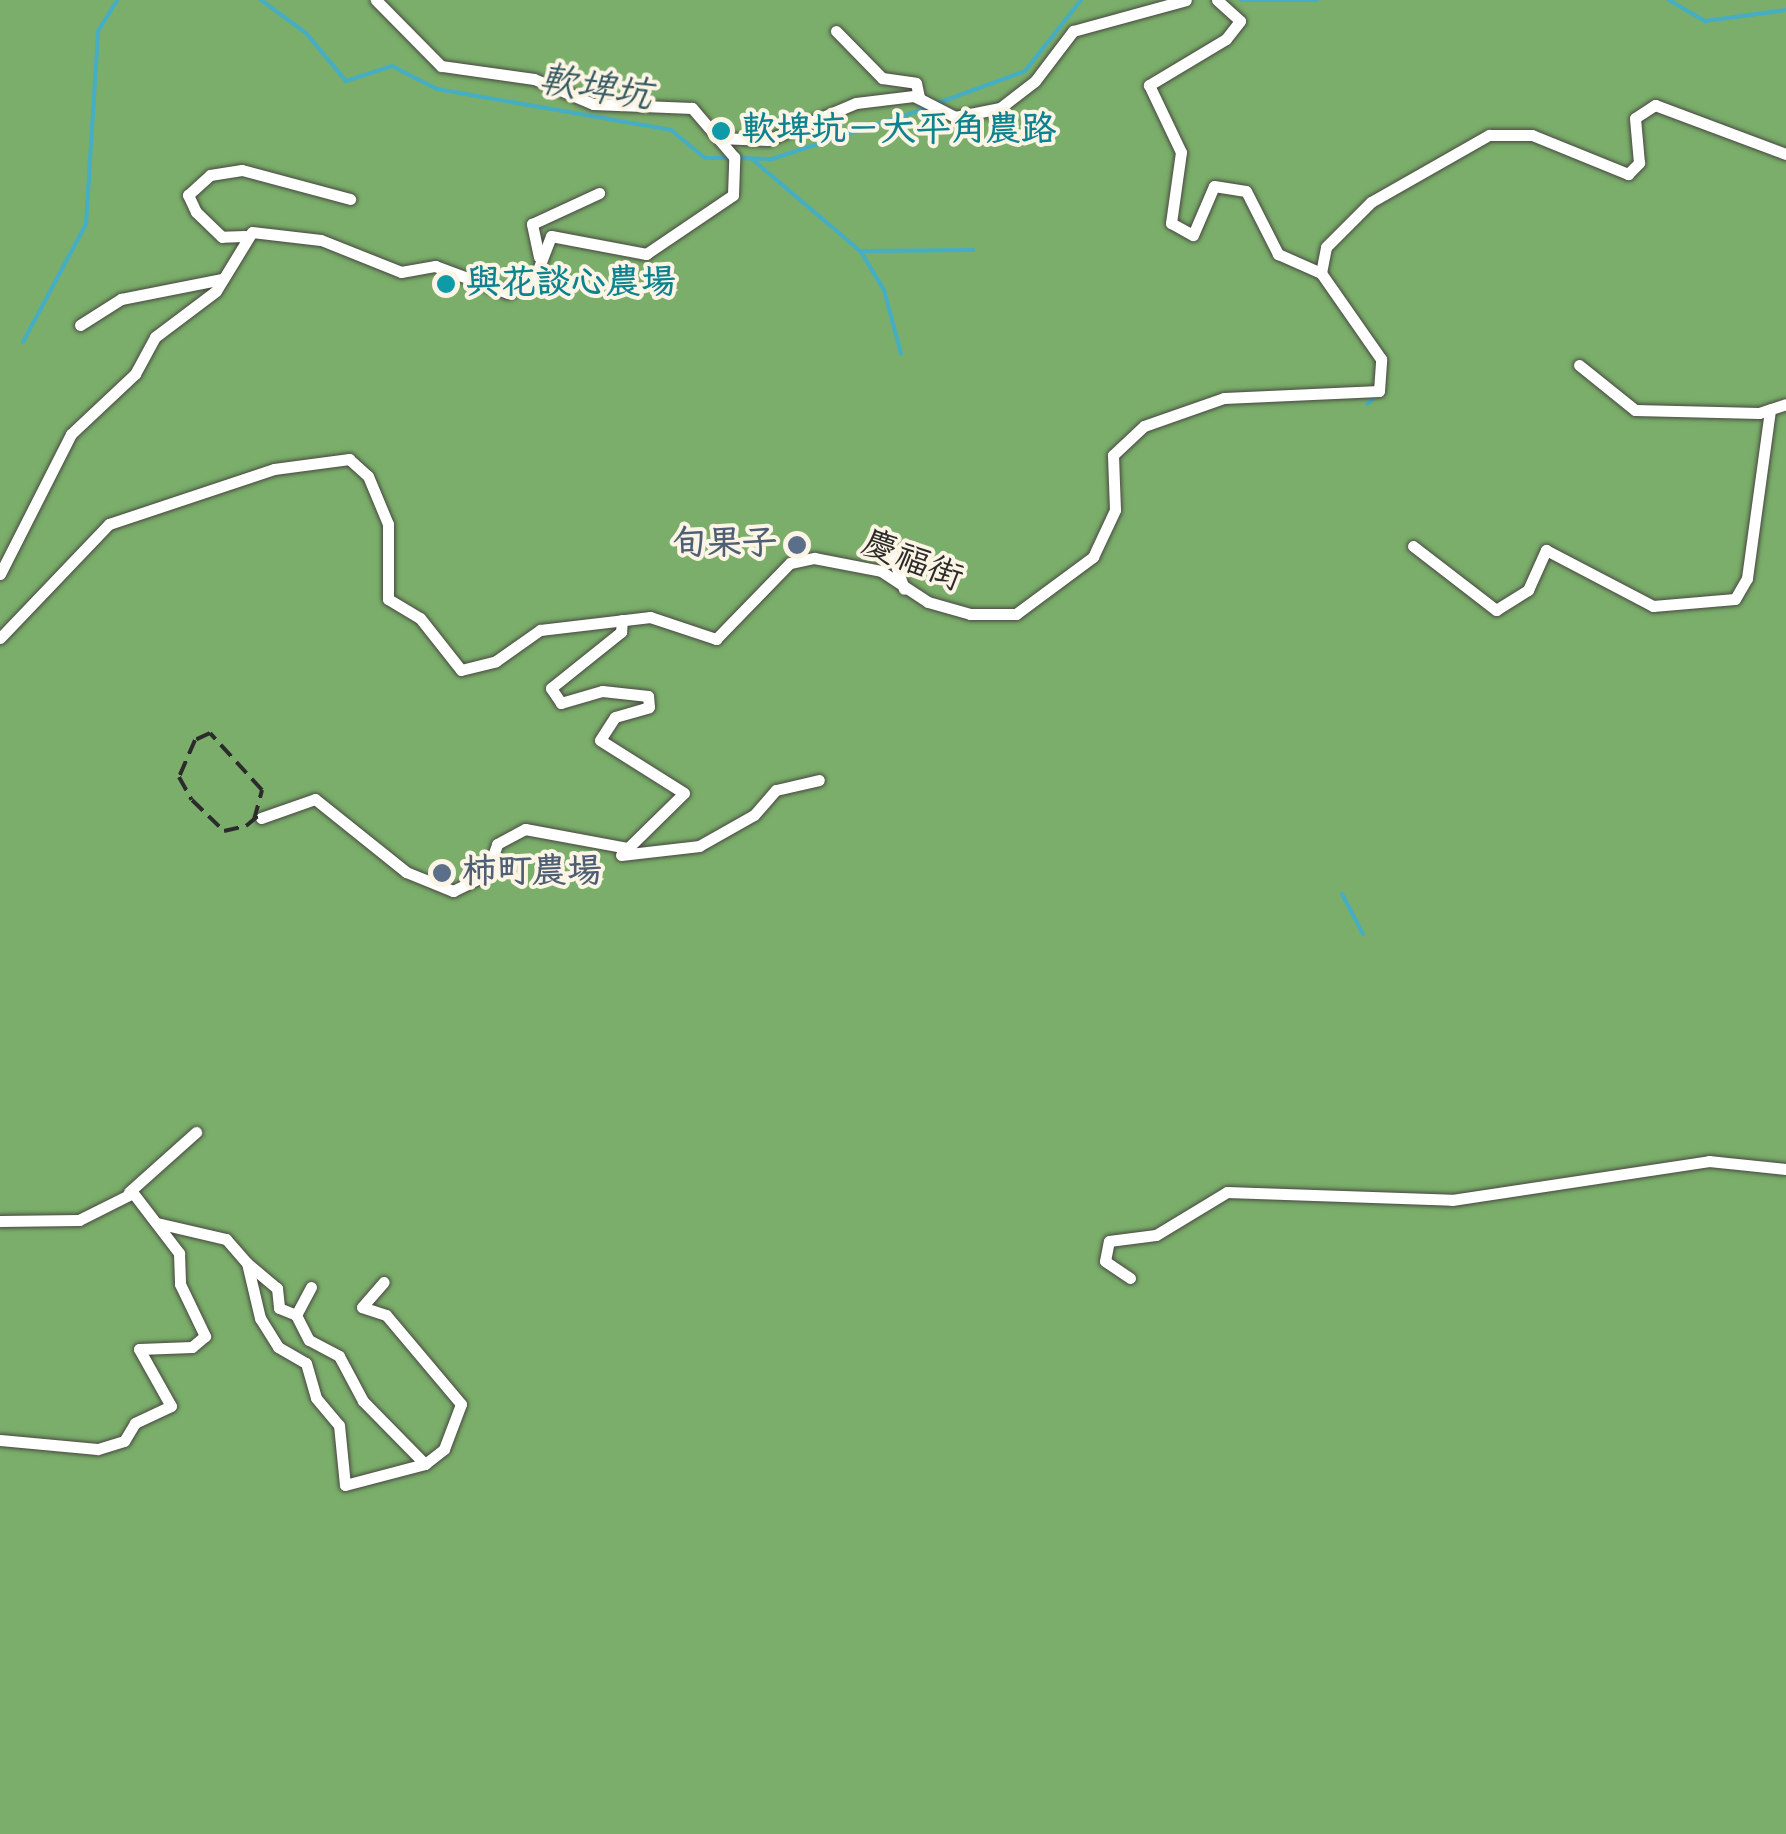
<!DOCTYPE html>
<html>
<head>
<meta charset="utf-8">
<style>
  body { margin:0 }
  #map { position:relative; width:1786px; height:1834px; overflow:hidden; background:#f3e2c6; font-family:Kalam,"LXGW WenKai TC",sans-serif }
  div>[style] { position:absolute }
  .forest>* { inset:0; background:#7aae6a }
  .stream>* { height:4px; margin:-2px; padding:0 2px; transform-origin:2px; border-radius:2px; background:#45adc4 }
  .roads { filter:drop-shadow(0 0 2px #494642) drop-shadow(0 0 2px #494642) }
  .minor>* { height:11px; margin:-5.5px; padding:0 5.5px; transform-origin:5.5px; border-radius:5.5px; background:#fff }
  .rail>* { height:4px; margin-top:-2px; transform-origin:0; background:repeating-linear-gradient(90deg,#2b2b2b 0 15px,transparent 0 23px) }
  .dots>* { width:28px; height:28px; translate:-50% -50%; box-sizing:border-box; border:5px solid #fcf5e5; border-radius:50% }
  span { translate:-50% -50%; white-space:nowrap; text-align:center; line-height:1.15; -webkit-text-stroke:8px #fcf5e5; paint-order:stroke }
  .culture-label { font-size:35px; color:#0d838f; font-weight:700 }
  .left { translate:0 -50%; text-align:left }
  .service-label { font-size:35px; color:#4e5e75; font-weight:700 }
  .right { translate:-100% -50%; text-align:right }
  .street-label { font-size:35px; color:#2b2b2b }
  .water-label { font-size:38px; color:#345861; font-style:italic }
</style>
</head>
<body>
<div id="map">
  <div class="forest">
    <i style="clip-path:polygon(0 0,1786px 0,1786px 1834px,0 1834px)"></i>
  </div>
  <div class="stream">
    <i style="left:261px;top:0;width:56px;rotate:36.3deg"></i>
    <i style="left:306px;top:33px;width:62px;rotate:50.2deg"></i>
    <i style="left:346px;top:81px;width:48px;rotate:-18.1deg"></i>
    <i style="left:392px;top:66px;width:51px;rotate:27.1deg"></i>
    <i style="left:437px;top:89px;width:238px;rotate:9.9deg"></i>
    <i style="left:671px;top:130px;width:44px;rotate:39.5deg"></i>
    <i style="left:705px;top:158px;width:25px"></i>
    <i style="left:1241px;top:0;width:76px"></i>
    <i style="left:1669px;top:0;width:42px;rotate:30.3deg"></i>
    <i style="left:1705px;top:21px;width:82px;rotate:-7.7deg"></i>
    <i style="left:938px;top:103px;width:93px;rotate:-20.2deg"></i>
    <i style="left:1025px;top:71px;width:90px;rotate:-51.7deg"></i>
    <i style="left:739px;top:158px;width:33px;rotate:2deg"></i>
    <i style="left:772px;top:159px;width:166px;rotate:-18.2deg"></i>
    <i style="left:752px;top:159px;width:142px;rotate:40.4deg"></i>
    <i style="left:860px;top:251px;width:113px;rotate:-0.5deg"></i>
    <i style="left:861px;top:252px;width:44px;rotate:58.8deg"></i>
    <i style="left:884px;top:290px;width:66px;rotate:75.1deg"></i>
    <i style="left:23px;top:342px;width:134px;rotate:-61.9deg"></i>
    <i style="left:86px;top:224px;width:193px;rotate:-86.4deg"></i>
    <i style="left:98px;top:31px;width:36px;rotate:-58deg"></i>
    <i style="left:1367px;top:404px;width:8px;rotate:-40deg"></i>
    <i style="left:1342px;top:894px;width:45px;rotate:62.3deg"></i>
  </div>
  <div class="roads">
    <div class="minor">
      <i style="left:1217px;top:0;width:31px;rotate:42deg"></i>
      <i style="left:1240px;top:21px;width:23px;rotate:128deg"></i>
      <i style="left:1226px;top:39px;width:90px;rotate:149.1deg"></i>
      <i style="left:1149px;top:85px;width:74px;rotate:64.5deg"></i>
      <i style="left:1181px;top:152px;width:72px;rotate:98deg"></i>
      <i style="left:1171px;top:223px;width:25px;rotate:29deg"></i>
      <i style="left:1193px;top:235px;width:53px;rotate:-66.8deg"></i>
      <i style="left:1214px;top:186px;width:32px;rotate:9deg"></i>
      <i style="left:1246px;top:191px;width:71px;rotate:63.1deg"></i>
      <i style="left:1278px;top:254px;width:47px;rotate:23.8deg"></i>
      <i style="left:836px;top:31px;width:66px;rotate:45.6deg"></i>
      <i style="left:882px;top:78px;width:34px;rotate:8deg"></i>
      <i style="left:916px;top:83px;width:14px;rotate:78deg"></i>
      <i style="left:718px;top:138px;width:50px;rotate:2.3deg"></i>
      <i style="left:768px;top:140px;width:95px;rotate:-22.8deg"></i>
      <i style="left:856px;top:103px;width:58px;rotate:-6.9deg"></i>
      <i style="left:914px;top:96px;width:46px;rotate:27.1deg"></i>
      <i style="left:955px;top:117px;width:46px;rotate:-11.3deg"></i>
      <i style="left:1000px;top:108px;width:44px;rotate:-37.6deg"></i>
      <i style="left:1035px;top:81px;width:63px;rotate:-52.8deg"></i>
      <i style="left:1073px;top:31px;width:117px;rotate:-15.3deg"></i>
      <i style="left:245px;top:236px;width:23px;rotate:178deg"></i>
      <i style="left:222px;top:237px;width:36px;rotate:-136deg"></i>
      <i style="left:196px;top:212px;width:19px;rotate:-115deg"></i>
      <i style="left:188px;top:195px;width:30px;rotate:-42deg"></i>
      <i style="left:210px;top:175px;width:32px;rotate:-9deg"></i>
      <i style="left:242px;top:170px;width:112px;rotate:15deg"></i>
      <i style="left:539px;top:257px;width:34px;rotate:-102deg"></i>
      <i style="left:532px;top:224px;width:74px;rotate:-24.8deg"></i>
      <i style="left:80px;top:325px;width:49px;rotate:-32.4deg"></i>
      <i style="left:121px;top:299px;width:103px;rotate:-11.2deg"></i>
      <i style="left:1579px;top:365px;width:72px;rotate:38.8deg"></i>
      <i style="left:1635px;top:410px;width:124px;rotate:1.4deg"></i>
      <i style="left:1759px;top:413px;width:28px;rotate:-18deg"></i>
      <i style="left:1413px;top:546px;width:105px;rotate:37.6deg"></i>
      <i style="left:1496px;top:610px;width:38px;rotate:-32deg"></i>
      <i style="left:1528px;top:590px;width:44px;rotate:-65.8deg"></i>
      <i style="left:1546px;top:550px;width:121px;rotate:27.6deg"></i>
      <i style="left:1653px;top:606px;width:82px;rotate:-4.9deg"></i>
      <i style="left:1735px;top:599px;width:24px;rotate:-60deg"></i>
      <i style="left:1747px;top:578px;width:170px;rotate:-82.2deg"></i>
      <i style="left:890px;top:548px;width:43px;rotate:71.1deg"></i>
      <i style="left:0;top:574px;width:157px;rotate:-63.1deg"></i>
      <i style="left:71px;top:434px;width:88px;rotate:-43.2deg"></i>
      <i style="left:135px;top:374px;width:42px;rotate:-61.6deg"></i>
      <i style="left:155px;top:337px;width:76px;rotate:-37deg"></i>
      <i style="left:216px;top:291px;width:69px;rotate:-58.6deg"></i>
      <i style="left:252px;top:232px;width:69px;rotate:6.6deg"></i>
      <i style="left:321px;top:240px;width:86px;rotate:21.8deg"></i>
      <i style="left:401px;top:272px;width:35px;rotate:-10deg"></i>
      <i style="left:435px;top:266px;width:78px;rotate:20.3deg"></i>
      <i style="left:508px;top:293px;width:29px;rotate:-27deg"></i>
      <i style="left:534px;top:280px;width:47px;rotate:-68.9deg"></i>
      <i style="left:551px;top:236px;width:97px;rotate:10.7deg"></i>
      <i style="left:646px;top:254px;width:105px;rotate:-34.1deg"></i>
      <i style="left:733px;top:195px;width:38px;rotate:-88deg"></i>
      <i style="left:734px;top:157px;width:65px;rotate:-130.6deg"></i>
      <i style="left:692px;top:108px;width:99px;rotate:-177.7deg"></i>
      <i style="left:593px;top:104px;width:64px;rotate:-157deg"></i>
      <i style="left:534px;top:79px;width:94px;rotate:-172deg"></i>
      <i style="left:441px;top:66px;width:93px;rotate:-134.6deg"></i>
      <i style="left:0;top:638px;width:158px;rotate:-46.3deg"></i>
      <i style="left:109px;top:524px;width:174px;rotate:-18.4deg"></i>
      <i style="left:274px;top:469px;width:76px;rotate:-7.6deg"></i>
      <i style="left:349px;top:459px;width:25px;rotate:42deg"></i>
      <i style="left:368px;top:476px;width:52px;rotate:67.4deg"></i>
      <i style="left:388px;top:524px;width:75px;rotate:90deg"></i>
      <i style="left:388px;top:599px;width:37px;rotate:31deg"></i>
      <i style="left:420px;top:618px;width:66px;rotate:51.7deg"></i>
      <i style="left:461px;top:670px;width:36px;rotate:-14deg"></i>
      <i style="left:496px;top:661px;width:54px;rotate:-35.2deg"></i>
      <i style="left:540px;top:630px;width:111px;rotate:-6.7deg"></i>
      <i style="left:650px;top:617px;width:70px;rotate:18.4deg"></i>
      <i style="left:716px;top:639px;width:106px;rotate:-45.8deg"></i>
      <i style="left:790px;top:563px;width:25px;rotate:-12deg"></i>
      <i style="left:814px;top:558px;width:68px;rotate:11deg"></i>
      <i style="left:881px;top:571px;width:56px;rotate:33.4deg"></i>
      <i style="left:928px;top:602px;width:44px;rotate:15.9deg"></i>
      <i style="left:970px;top:614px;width:46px"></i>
      <i style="left:1016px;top:614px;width:96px;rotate:-36.5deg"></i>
      <i style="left:1093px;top:557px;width:52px;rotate:-64.9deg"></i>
      <i style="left:1115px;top:510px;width:55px;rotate:-92.1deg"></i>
      <i style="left:1113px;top:455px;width:42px;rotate:-43.1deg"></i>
      <i style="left:1144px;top:426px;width:85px;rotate:-19.3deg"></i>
      <i style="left:1224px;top:398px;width:155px;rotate:-2.6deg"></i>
      <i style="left:1379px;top:391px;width:32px;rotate:-86deg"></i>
      <i style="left:1381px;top:359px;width:105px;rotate:-124.9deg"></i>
      <i style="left:1321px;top:273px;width:26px;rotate:-79deg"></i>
      <i style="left:1326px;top:247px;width:64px;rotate:-45deg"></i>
      <i style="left:1371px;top:202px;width:136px;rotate:-29.6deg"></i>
      <i style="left:1489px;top:135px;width:43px"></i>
      <i style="left:1532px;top:135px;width:104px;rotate:22.1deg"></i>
      <i style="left:1628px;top:174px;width:16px;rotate:-45deg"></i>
      <i style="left:1639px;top:163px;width:45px;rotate:-95.1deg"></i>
      <i style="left:1635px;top:118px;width:24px;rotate:-33deg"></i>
      <i style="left:1655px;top:105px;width:140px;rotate:20.5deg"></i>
      <i style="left:261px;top:818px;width:57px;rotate:-19.4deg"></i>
      <i style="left:315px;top:799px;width:117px;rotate:38.7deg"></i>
      <i style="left:406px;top:872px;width:51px;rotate:22deg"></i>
      <i style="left:453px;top:891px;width:37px;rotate:-26deg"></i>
      <i style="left:486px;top:875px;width:33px;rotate:-70deg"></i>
      <i style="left:497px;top:844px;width:32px;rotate:-28deg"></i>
      <i style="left:525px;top:829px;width:105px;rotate:10.5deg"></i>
      <i style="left:628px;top:848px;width:78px;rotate:-44.5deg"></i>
      <i style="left:684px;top:793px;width:99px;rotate:-147.8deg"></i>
      <i style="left:600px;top:740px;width:27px;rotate:-57deg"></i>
      <i style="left:615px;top:717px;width:35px;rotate:-16deg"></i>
      <i style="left:649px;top:707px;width:11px;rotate:-95deg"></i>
      <i style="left:648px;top:696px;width:46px;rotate:-173.8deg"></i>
      <i style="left:602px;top:691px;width:43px;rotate:163.7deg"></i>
      <i style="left:561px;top:703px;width:18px;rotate:-124deg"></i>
      <i style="left:551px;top:688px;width:90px;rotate:-38.7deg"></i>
      <i style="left:621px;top:632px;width:12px;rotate:-85deg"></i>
      <i style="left:621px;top:855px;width:79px;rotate:-6.6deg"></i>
      <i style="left:699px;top:846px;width:63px;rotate:-29.4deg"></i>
      <i style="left:754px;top:815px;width:33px;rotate:-49deg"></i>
      <i style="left:776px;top:790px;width:44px;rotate:-13.1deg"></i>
      <i style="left:129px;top:1192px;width:90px;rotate:-41.8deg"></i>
      <i style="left:0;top:1221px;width:79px;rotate:-0.7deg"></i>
      <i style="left:79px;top:1220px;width:60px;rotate:-26.6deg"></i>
      <i style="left:133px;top:1193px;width:76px;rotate:52.5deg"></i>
      <i style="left:179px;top:1253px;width:31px;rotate:88deg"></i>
      <i style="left:180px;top:1284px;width:58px;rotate:64.3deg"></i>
      <i style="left:205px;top:1336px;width:17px;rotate:140deg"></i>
      <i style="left:192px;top:1347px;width:53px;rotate:177.8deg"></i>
      <i style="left:139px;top:1349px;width:65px;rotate:60.7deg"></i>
      <i style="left:171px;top:1406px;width:40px;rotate:155deg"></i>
      <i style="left:135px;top:1423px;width:21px;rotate:121deg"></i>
      <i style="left:124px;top:1441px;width:28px;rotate:163deg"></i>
      <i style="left:97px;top:1449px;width:97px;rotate:-174.7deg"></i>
      <i style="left:157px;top:1223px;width:71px;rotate:13.1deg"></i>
      <i style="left:226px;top:1239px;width:32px;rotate:49deg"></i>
      <i style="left:247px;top:1263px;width:57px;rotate:76.7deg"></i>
      <i style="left:260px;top:1318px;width:34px;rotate:58deg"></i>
      <i style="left:278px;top:1347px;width:32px;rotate:30deg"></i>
      <i style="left:306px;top:1363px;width:36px;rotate:74deg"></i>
      <i style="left:316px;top:1398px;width:35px;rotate:50deg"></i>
      <i style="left:339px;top:1425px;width:60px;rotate:84.3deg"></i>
      <i style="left:345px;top:1485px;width:83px;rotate:-14.7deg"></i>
      <i style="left:425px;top:1464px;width:24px;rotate:-38deg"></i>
      <i style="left:444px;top:1449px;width:48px;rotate:-69.3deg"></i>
      <i style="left:461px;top:1404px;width:116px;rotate:-130.1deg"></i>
      <i style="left:386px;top:1315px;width:25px;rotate:-162deg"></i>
      <i style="left:362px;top:1307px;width:33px;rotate:-49deg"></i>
      <i style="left:248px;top:1264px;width:38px;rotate:40deg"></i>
      <i style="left:277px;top:1288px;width:20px;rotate:84deg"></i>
      <i style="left:279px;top:1308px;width:18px;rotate:22deg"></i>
      <i style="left:1130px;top:1278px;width:30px;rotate:-146deg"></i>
      <i style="left:1105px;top:1261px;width:20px;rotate:-79deg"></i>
      <i style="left:1109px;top:1241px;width:47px;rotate:-7.3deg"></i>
      <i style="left:1156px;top:1235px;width:83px;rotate:-31.2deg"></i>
      <i style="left:1227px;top:1192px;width:225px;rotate:2deg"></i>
      <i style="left:1452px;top:1200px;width:260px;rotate:-8.6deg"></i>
      <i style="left:1709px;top:1161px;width:77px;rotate:5.9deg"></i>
      <i style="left:311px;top:1287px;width:32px;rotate:118deg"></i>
      <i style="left:296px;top:1315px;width:28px;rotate:63deg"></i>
      <i style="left:309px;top:1340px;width:34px;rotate:28deg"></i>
      <i style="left:339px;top:1356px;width:51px;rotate:61.9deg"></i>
      <i style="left:363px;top:1401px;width:88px;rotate:45.5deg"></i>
    </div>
  </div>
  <div class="rail">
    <i style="left:254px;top:820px;width:31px;rotate:-75deg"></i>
    <i style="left:262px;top:790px;width:77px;rotate:-132.4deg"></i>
    <i style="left:210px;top:733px;width:17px;rotate:155deg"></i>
    <i style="left:195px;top:740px;width:40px;rotate:113.4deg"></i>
    <i style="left:179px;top:777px;width:26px;rotate:61deg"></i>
    <i style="left:192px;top:800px;width:45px;rotate:44.1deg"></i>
    <i style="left:224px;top:831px;width:23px;rotate:-13deg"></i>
    <i style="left:246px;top:826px;width:16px;rotate:-40deg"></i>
  </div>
  <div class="dots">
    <i style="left:721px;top:131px;background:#0f9aa8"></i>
    <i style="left:446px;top:284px;background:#0f9aa8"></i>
    <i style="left:797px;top:545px;background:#5c6f8a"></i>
    <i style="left:442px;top:873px;background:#5c6f8a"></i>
  </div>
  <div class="culture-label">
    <span class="left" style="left:741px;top:131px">軟埤坑－大平角農路</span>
    <span class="left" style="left:466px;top:284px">與花談心農場</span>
  </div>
  <div class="service-label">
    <span class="right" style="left:777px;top:545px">旬果子</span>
    <span class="left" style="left:462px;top:873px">柿町農場</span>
  </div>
  <div class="street-label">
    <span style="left:912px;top:562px;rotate:22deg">慶福街</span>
  </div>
  <div class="water-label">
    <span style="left:595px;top:90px;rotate:9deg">軟埤坑</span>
  </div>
</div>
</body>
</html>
